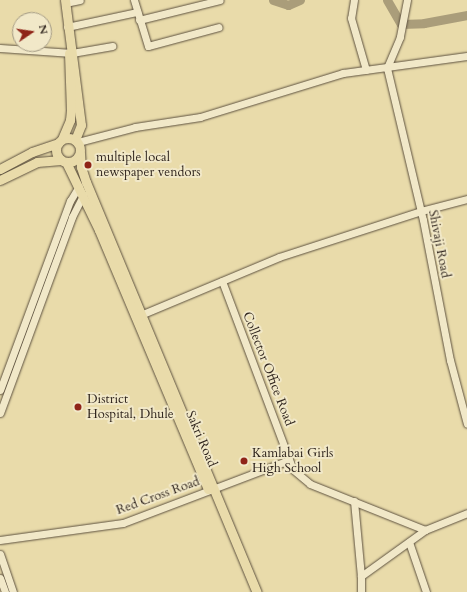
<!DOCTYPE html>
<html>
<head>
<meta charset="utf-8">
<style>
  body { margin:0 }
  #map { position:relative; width:467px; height:592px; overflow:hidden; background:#e9dbaa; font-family:Cardo,serif }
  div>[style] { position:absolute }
  .river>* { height:9px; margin:-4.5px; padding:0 4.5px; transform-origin:4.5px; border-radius:4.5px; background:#aa9d7a }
  .roads { filter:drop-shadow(0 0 1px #5e5240) drop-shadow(0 0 1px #5e5240) }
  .minor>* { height:7px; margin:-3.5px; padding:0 3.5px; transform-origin:3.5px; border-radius:3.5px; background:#f1e8c8 }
  .major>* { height:9px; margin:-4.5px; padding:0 4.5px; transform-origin:4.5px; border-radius:4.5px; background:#e9dbaa }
  .major>.ring { margin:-4.5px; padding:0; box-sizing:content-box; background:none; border:9px solid #e9dbaa; border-radius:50% }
  .dots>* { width:11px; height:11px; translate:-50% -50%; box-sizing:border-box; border:2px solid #f1e8c8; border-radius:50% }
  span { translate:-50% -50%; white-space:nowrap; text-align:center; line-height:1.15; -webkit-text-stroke:4px #f1e8c8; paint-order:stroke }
  .poi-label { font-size:13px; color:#2f241d }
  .left { translate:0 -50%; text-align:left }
  .street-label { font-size:13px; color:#2f241d }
  .north { position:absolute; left:12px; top:12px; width:40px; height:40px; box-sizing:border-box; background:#f1e8c8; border:1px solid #a39a84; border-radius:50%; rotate:77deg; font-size:11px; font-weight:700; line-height:16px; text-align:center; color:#2f241d }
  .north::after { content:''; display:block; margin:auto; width:14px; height:18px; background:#8f2418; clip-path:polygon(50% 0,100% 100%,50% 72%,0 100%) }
</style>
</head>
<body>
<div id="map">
  <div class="river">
    <i style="left:273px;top:0;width:16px;rotate:18deg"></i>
    <i style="left:288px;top:5px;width:13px;rotate:-23deg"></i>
    <i style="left:387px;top:0;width:28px;rotate:60deg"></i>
    <i style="left:401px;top:24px;width:23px;rotate:-2deg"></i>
    <i style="left:424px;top:23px;width:44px;rotate:-10.5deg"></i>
  </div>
  <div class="roads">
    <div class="minor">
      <i style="left:134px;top:0;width:48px;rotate:73.1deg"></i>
      <i style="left:148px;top:46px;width:73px;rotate:-15deg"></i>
      <i style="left:354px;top:0;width:18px;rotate:99deg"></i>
      <i style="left:351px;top:18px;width:54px;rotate:73.9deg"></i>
      <i style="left:407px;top:0;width:38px;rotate:101deg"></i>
      <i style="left:400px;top:37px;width:34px;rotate:113deg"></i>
      <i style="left:387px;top:68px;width:156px;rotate:76.7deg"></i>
      <i style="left:423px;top:220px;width:143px;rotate:79.1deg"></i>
      <i style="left:450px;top:360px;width:66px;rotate:75.1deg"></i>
      <i style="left:65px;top:3px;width:15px;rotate:-11deg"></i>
      <i style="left:139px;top:20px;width:83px;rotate:-13.9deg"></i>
      <i style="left:67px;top:27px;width:72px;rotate:-12.1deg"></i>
      <i style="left:0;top:48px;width:72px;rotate:4deg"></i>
      <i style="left:72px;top:53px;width:41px;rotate:-9.9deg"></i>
      <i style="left:78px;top:142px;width:59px;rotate:-14.7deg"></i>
      <i style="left:135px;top:127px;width:66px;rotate:-8.7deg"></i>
      <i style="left:200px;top:117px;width:150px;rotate:-17.1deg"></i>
      <i style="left:343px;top:73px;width:125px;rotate:-7.8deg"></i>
      <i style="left:222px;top:281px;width:197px;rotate:69.4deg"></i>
      <i style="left:138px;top:316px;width:153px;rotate:-22.7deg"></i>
      <i style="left:279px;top:257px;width:149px;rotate:-17.9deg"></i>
      <i style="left:421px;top:211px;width:48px;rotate:-14.6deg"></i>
      <i style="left:0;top:390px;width:202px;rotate:-69.7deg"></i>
      <i style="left:70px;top:201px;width:17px;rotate:-59deg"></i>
      <i style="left:0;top:413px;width:209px;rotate:-69.8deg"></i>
      <i style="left:72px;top:217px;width:25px;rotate:-63deg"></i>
      <i style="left:354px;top:501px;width:75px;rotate:84.7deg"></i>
      <i style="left:0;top:540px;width:124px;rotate:-7.9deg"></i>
      <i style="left:123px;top:523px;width:172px;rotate:-20.8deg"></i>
      <i style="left:284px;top:462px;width:34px;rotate:40deg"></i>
      <i style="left:310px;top:484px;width:124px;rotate:21.8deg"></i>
      <i style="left:425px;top:530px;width:45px;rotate:-22deg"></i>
      <i style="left:409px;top:542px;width:53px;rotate:71.2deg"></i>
      <i style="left:0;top:554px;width:40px;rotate:71.1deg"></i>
      <i style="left:0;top:578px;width:15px;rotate:70deg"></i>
      <i style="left:361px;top:592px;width:16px;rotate:-90deg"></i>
      <i style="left:361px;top:576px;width:79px;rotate:-35.7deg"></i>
    </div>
    <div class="major">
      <i style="left:65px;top:0;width:126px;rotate:82.7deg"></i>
      <i style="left:81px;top:125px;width:16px;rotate:112deg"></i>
      <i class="ring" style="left:56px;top:138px;width:15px;height:15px"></i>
      <i style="left:62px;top:139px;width:21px;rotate:-67deg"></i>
      <i style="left:70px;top:120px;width:10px;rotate:-84deg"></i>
      <i style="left:71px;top:110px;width:57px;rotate:-92deg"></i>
      <i style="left:80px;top:153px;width:14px;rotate:86deg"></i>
      <i style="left:81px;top:167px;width:16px;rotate:72deg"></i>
      <i style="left:86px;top:182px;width:444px;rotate:67.4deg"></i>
      <i style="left:66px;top:162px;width:76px;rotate:64.1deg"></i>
      <i style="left:99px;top:230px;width:281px;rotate:67.2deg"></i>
      <i style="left:0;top:169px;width:36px;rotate:-28deg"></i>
      <i style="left:32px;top:152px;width:28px;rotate:-19deg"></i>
      <i style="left:0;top:180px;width:41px;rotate:-25.9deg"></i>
      <i style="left:37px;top:162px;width:24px;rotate:-5deg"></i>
    </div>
  </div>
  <div class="dots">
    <i style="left:88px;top:165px;background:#8f2418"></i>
    <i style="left:78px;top:407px;background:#8f2418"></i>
    <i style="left:244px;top:461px;background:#8f2418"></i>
  </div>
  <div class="poi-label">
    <span class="left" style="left:96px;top:165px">multiple local<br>newspaper vendors</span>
    <span class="left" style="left:87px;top:407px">District<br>Hospital, Dhule</span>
    <span class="left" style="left:252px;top:461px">Kamlabai Girls<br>High School</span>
  </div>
  <div class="street-label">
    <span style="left:439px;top:244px;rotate:79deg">Shivaji Road</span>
    <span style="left:268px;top:369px;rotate:69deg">Collector Office Road</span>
    <span style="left:201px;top:439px;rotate:67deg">Sakri Road</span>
    <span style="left:158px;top:496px;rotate:-20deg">Red Cross Road</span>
  </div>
  <div class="north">N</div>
</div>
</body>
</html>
